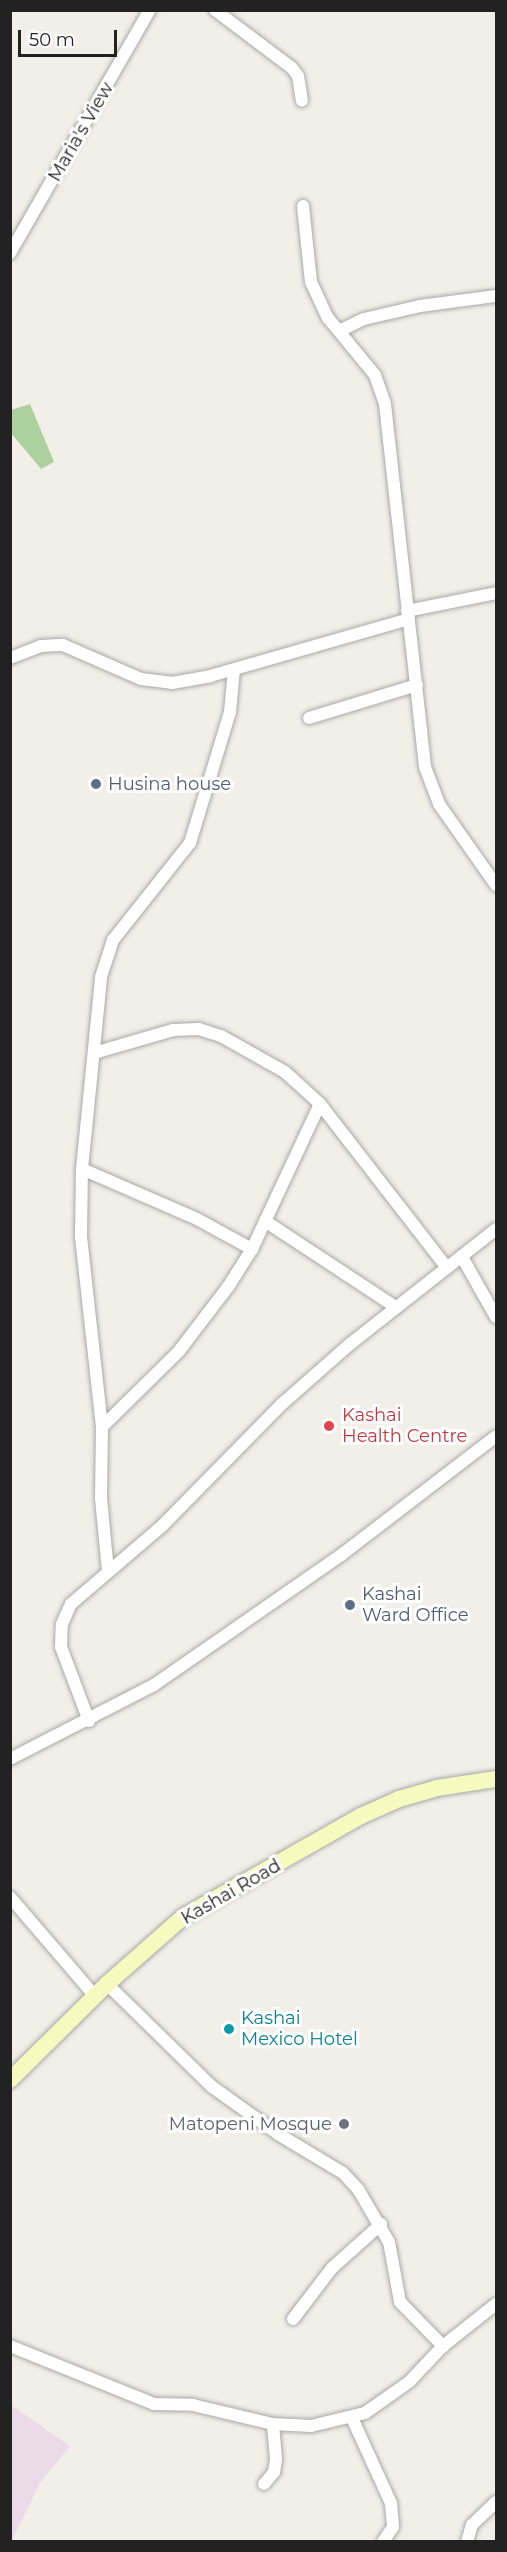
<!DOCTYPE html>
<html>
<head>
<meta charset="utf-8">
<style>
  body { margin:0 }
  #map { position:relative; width:507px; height:2552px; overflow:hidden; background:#f2efe9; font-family:Montserrat,sans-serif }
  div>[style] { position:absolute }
  .industrial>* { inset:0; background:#ebdbe8 }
  .forest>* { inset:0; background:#add19e }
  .roads { filter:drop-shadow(0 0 2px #a9a9a9) drop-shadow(0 0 2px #a9a9a9) }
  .street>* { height:12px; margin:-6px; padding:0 6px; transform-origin:6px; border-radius:6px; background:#fff }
  .secondary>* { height:16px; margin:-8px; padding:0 8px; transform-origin:8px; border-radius:8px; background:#f7fabf }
  .dots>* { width:16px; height:16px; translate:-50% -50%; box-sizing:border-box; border:3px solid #fff; border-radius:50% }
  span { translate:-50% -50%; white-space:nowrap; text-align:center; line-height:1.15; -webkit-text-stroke:6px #fff; paint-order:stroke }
  .street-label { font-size:18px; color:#222 }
  .service-label { font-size:18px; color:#4e5e75 }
  .left { translate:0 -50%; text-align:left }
  .health-label { font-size:18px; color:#be3a42 }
  .culture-label { font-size:18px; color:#0d838f }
  .worship-label { font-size:18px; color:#5b616d }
  .right { translate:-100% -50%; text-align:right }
  .frame { position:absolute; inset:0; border:12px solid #222; pointer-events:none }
  .scale { position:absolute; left:18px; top:30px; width:99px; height:27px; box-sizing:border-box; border:3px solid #222; border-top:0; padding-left:8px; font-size:18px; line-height:21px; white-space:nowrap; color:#222; -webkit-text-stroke:4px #fff; paint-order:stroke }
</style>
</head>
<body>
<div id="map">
  <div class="industrial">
    <i style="clip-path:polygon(11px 2405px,70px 2446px,40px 2483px,11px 2542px)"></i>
  </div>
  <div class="forest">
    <i style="clip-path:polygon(30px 404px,54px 462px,41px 469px,11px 433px,11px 410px)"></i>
  </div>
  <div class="roads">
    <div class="street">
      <i style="left:215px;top:10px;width:96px;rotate:37deg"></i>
      <i style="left:292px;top:68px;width:10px;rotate:53deg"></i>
      <i style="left:298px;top:76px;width:25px;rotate:81deg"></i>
      <i style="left:303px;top:206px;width:76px;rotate:84deg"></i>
      <i style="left:311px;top:282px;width:40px;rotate:65deg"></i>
      <i style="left:328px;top:318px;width:74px;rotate:50.5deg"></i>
      <i style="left:375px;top:375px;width:31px;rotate:71deg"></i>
      <i style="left:385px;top:404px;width:365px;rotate:83.7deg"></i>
      <i style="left:425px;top:767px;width:40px;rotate:69deg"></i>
      <i style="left:439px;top:804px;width:99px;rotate:54.9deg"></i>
      <i style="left:10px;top:253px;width:280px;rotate:-60.1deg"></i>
      <i style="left:341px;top:330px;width:25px;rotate:-26deg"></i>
      <i style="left:364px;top:319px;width:57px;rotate:-13.1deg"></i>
      <i style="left:420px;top:306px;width:77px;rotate:-7.5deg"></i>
      <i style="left:407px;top:611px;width:91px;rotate:-11.4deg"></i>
      <i style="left:10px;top:658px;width:33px;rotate:-21deg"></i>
      <i style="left:41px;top:646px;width:22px;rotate:-3deg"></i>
      <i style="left:63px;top:645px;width:85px;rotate:23.6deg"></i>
      <i style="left:141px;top:679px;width:31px;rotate:7deg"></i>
      <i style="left:172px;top:683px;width:39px;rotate:-10deg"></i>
      <i style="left:210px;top:676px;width:207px;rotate:-16deg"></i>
      <i style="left:309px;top:718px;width:113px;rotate:-17deg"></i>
      <i style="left:94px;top:1053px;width:82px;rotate:-16.2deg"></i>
      <i style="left:173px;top:1030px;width:26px;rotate:-2deg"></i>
      <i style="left:199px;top:1029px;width:23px;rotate:18deg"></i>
      <i style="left:221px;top:1036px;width:73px;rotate:29.4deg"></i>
      <i style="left:285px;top:1072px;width:47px;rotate:42.4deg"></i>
      <i style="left:320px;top:1104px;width:207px;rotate:52.2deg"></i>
      <i style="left:82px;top:1169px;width:125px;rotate:23.5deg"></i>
      <i style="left:197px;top:1219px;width:63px;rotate:28.6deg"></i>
      <i style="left:265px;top:1221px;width:154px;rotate:33.4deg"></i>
      <i style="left:462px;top:1257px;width:69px;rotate:60.5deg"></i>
      <i style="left:102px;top:1427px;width:108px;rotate:-44.6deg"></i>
      <i style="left:179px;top:1351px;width:81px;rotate:-52.6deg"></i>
      <i style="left:228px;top:1287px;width:45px;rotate:-57.7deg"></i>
      <i style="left:252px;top:1249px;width:160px;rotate:-64.9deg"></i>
      <i style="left:108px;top:1571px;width:73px;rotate:-95.5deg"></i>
      <i style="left:101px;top:1498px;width:71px;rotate:-89.2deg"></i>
      <i style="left:102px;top:1427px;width:191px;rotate:-96.3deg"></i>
      <i style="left:81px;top:1237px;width:68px;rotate:-89.2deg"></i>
      <i style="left:82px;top:1169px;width:193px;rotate:-84.3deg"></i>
      <i style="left:101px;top:977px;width:39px;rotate:-72deg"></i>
      <i style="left:113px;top:940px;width:124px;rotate:-51.6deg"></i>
      <i style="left:190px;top:843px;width:137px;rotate:-73deg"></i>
      <i style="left:230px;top:712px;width:42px;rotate:-84.6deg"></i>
      <i style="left:89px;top:1721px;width:79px;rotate:-110.7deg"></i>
      <i style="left:61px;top:1647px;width:23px;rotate:-88deg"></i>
      <i style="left:62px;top:1624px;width:22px;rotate:-66deg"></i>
      <i style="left:71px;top:1604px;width:120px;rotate:-40.6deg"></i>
      <i style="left:162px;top:1526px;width:173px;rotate:-45.5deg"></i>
      <i style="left:283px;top:1403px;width:89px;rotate:-41.4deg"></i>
      <i style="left:350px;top:1344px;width:186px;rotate:-38.2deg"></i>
      <i style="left:10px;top:1759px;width:162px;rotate:-27.2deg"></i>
      <i style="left:154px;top:1685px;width:228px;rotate:-34.8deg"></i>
      <i style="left:341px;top:1555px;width:195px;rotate:-37.5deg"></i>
      <i style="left:10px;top:1897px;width:130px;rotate:49.4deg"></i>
      <i style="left:107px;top:1984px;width:146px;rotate:44.4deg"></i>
      <i style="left:211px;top:2086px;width:82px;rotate:35.6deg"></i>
      <i style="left:278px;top:2134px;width:76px;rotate:31deg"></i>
      <i style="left:343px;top:2173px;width:22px;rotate:47deg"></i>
      <i style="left:358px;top:2189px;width:61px;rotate:59.7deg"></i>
      <i style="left:389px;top:2242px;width:61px;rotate:79.6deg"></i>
      <i style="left:400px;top:2302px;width:62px;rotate:45.7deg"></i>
      <i style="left:293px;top:2319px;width:64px;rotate:-52.6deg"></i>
      <i style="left:332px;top:2268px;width:66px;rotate:-41.9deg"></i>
      <i style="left:10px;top:2346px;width:155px;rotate:21.9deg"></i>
      <i style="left:154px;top:2404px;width:39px;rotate:1deg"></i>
      <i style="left:193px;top:2405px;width:82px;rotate:13.4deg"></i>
      <i style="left:273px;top:2424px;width:38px;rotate:3deg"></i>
      <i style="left:311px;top:2426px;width:56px;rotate:-13.5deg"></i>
      <i style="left:365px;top:2413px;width:54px;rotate:-35.2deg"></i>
      <i style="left:409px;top:2382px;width:50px;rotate:-46.6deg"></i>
      <i style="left:443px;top:2346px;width:68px;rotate:-38.4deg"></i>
      <i style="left:352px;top:2418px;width:94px;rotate:65.4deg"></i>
      <i style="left:391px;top:2503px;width:24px;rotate:85deg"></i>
      <i style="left:393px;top:2527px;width:18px;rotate:124deg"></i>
      <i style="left:264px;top:2484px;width:16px;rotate:-50deg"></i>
      <i style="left:274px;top:2472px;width:13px;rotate:-81deg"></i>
      <i style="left:276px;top:2459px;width:35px;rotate:-95deg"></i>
      <i style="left:467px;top:2542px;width:18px;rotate:-74deg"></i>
      <i style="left:472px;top:2525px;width:33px;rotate:-44deg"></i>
    </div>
    <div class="secondary">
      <i style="left:10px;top:2080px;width:136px;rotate:-44.7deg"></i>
      <i style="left:107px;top:1984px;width:101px;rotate:-41.4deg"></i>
      <i style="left:183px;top:1917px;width:205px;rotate:-29.6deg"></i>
      <i style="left:361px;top:1816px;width:42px;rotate:-24.1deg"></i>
      <i style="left:399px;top:1799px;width:40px;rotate:-16deg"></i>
      <i style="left:437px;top:1788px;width:60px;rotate:-8.7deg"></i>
    </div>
  </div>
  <div class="dots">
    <i style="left:96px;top:784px;background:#5c6f8a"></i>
    <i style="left:329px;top:1426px;background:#e0444e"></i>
    <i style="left:350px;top:1605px;background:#5c6f8a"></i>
    <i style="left:229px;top:2029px;background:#0f9aa8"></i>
    <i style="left:344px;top:2124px;background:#6b7280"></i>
  </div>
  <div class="street-label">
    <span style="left:81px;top:132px;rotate:-60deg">Maria's View</span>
    <span style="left:231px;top:1892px;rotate:-30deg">Kashai Road</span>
  </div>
  <div class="service-label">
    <span class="left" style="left:108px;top:784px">Husina house</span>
    <span class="left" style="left:362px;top:1605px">Kashai<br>Ward Office</span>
  </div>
  <div class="health-label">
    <span class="left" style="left:342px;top:1426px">Kashai<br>Health Centre</span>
  </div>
  <div class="culture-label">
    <span class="left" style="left:241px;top:2029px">Kashai<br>Mexico Hotel</span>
  </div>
  <div class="worship-label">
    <span class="right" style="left:332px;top:2124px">Matopeni Mosque</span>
  </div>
  <div class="frame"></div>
  <div class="scale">50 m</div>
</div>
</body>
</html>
